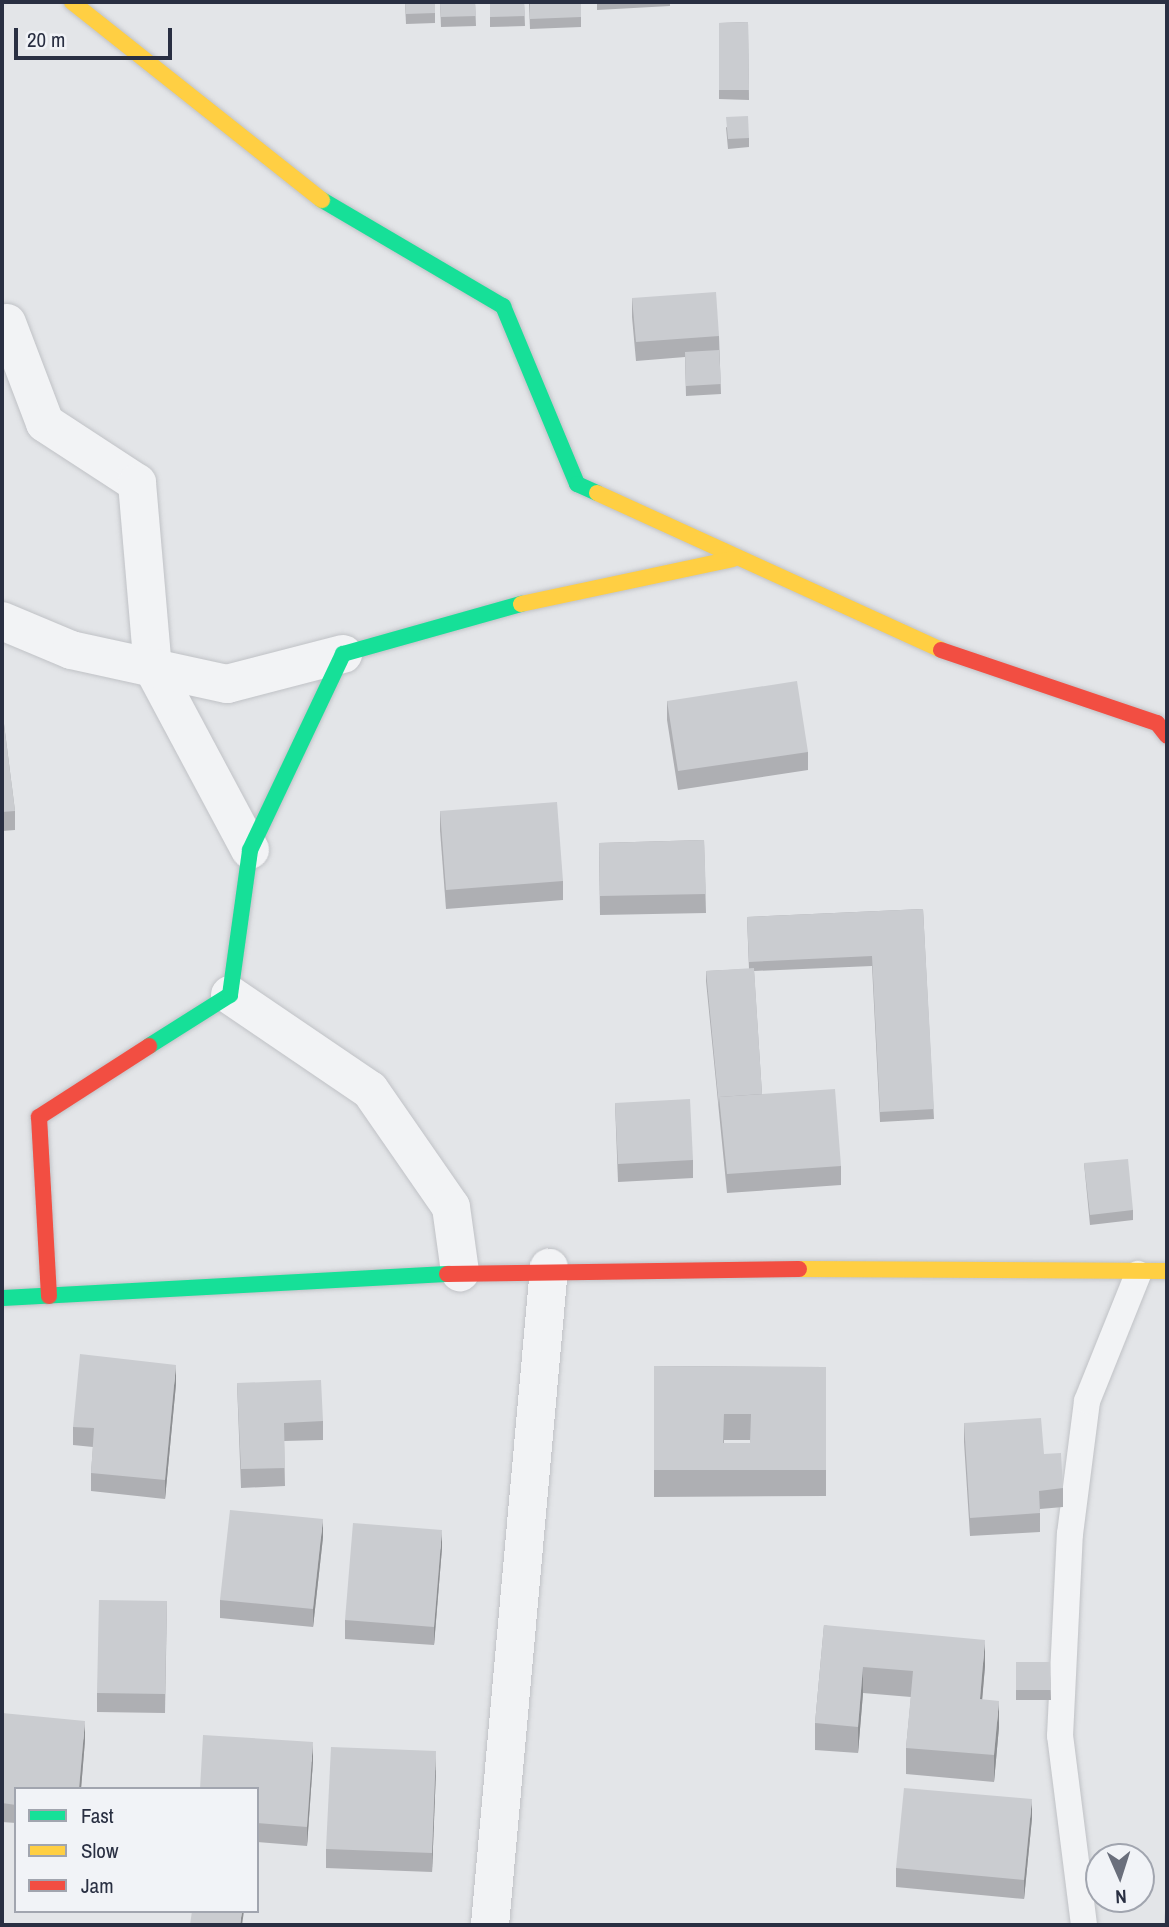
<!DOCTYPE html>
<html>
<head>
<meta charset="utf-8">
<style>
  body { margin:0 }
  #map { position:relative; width:1169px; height:1927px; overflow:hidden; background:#e3e5e8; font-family:"Archivo Narrow",sans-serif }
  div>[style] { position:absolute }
  .roads { filter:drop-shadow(0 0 2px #c0c2c6) drop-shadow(0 0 2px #c0c2c6) }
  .lane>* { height:26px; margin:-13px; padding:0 13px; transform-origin:13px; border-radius:13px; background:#f2f3f5 }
  .street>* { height:38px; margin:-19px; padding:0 19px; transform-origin:19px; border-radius:19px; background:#f2f3f5 }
  .fast>* { height:16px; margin:-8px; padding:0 8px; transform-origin:8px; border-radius:8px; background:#16e098 }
  .slow>* { height:16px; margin:-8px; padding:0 8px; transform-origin:8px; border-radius:8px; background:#ffcf43 }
  .jam>* { height:16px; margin:-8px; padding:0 8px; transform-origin:8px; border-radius:8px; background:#f24e42 }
  .wall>* { inset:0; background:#aeafb3 }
  .shaded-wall>* { inset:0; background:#8d8f92 }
  .building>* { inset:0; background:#caccd0 }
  span { translate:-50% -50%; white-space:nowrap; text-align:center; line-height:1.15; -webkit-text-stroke:5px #f1f3f7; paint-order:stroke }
  .frame { position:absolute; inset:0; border:4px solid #292f42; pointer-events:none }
  .legend { position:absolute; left:14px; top:1787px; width:245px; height:126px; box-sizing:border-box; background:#f1f3f7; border:2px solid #a1a5af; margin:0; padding:9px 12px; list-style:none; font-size:21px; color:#292f42 }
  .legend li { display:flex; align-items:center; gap:14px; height:35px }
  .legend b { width:35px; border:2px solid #a1a5af }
  .north { position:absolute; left:1085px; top:1843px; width:70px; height:70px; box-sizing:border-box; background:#f1f3f7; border:2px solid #a1a5af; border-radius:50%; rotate:177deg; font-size:19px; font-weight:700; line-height:28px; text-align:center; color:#292f42 }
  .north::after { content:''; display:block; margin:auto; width:24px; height:32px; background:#6a6f7c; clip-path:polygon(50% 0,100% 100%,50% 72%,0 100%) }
  .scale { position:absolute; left:14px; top:28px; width:158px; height:32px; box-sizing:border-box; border:4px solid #292f42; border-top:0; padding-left:9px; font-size:21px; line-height:24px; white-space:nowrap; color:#292f42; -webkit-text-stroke:5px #f1f3f7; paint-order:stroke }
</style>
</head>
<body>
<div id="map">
  <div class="roads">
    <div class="lane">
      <i style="left:1084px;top:1925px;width:191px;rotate:-97.2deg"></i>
      <i style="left:1060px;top:1736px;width:202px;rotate:-87.2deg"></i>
      <i style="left:1070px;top:1534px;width:134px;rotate:-82.7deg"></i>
      <i style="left:1087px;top:1401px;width:137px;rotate:-68.1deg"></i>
    </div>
    <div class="street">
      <i style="left:7px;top:323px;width:107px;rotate:69.2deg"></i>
      <i style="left:45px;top:423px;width:110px;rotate:33.1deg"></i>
      <i style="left:137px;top:483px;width:186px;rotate:85.1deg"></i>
      <i style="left:153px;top:668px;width:206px;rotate:61.9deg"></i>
      <i style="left:2px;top:621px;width:75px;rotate:22.8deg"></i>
      <i style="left:71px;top:650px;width:160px;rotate:12.3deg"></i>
      <i style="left:227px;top:684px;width:120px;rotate:-14.5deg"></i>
      <i style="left:230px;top:995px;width:169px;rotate:34.2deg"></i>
      <i style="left:370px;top:1090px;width:142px;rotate:55.3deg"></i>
      <i style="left:451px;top:1207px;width:66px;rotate:82.1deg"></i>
      <i style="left:490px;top:1925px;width:660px;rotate:-84.87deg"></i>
    </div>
    <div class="fast">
      <i style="left:322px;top:200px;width:210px;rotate:30.4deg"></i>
      <i style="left:503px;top:306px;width:193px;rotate:67.4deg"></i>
      <i style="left:577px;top:484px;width:22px;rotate:24deg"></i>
      <i style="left:149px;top:1046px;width:96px;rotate:-32.2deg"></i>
      <i style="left:230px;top:995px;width:146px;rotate:-82.1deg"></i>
      <i style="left:250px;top:850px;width:217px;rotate:-64.6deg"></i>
      <i style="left:343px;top:654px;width:185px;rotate:-15.7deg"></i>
      <i style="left:2px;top:1298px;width:446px;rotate:-3.1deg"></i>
    </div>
    <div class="slow">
      <i style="left:72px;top:2px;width:319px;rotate:38.4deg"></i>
      <i style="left:597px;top:493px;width:378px;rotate:24.5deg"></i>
      <i style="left:521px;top:604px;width:216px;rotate:-12deg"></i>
      <i style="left:799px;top:1269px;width:368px;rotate:0.3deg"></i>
    </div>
    <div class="jam">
      <i style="left:941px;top:650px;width:228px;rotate:18.7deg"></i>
      <i style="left:1157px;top:723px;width:16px;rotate:52deg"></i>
      <i style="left:447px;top:1274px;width:352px;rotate:-0.8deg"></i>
      <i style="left:49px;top:1296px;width:179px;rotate:-93.2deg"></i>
      <i style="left:39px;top:1117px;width:131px;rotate:-32.8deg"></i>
    </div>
  </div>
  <div class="wall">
    <i style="clip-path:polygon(405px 2px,435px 2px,435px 23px,406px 24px)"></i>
    <i style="clip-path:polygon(440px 2px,475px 2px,476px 26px,441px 27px)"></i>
    <i style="clip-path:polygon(490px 2px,524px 2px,525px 26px,490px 27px)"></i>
    <i style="clip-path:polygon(529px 2px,581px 2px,581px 27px,530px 29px)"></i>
    <i style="clip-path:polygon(597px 2px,670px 2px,670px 6px,597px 10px)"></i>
    <i style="clip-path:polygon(748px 22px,749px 100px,719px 99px,719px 23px)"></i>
    <i style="clip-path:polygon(726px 127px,749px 138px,749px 147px,728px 149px)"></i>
    <i style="clip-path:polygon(632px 298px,719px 336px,721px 394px,686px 396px,685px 357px,636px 361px,632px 317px)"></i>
    <i style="clip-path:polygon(667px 701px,808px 752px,808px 770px,678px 790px,667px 720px)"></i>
    <i style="clip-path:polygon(2px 708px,15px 811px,15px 830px,2px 831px)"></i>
    <i style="clip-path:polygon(440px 811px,563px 881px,563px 900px,446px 909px,440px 830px)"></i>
    <i style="clip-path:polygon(704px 840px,706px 913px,600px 915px,599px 843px)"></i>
    <i style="clip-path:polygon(923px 909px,934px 1119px,880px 1122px,872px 966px,754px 971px,762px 1094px,841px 1166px,841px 1185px,727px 1193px,706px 981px,706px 971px,749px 969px,747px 917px)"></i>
    <i style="clip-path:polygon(615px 1103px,693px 1160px,693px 1178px,618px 1182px)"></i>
    <i style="clip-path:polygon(1084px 1163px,1133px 1210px,1133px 1220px,1090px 1225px)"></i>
    <i style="clip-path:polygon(evenodd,654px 1366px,826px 1367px,826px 1496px,654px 1497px,654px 1366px,724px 1440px,750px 1440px,750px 1443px,724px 1443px,724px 1440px)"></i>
    <i style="clip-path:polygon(237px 1383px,323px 1421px,323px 1440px,284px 1441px,285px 1486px,241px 1488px)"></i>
    <i style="clip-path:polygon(176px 1384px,165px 1499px,91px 1491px,91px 1473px,93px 1447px,73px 1445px,73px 1427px)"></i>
    <i style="clip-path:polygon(964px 1423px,1044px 1454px,1063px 1488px,1063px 1507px,1040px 1509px,1040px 1532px,970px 1536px,964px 1442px)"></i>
    <i style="clip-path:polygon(323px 1537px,313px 1627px,220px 1618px,220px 1600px)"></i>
    <i style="clip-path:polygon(442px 1548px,434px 1645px,345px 1639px,345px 1620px)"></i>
    <i style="clip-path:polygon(167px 1601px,165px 1713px,97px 1712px,97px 1693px)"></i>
    <i style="clip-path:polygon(824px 1625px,985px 1666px,982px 1699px,999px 1727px,994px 1782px,906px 1774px,906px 1748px,911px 1697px,863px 1693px,858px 1753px,815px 1750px,815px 1723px)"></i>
    <i style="clip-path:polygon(1016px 1662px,1050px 1662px,1051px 1700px,1016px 1700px)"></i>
    <i style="clip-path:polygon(2px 1713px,85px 1740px,81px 1789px,16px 1789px,16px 1823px,2px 1822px)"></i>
    <i style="clip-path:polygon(313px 1761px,307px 1846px,257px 1842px,257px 1789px)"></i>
    <i style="clip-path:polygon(436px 1770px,432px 1872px,326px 1868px,326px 1849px)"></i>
    <i style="clip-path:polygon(1032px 1818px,1024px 1899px,896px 1887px,896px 1868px)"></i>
  </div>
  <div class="shaded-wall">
    <i style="clip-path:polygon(176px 1365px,176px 1384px,165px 1499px,165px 1480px)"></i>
    <i style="clip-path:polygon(323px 1519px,323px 1537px,313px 1627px,313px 1609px)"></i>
    <i style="clip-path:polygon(442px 1530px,442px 1548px,434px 1645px,434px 1627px)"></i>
    <i style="clip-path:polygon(985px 1640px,985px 1666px,980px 1725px,980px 1699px)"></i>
    <i style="clip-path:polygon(863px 1667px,863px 1693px,858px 1753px,858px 1727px)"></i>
    <i style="clip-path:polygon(999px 1701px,999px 1727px,994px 1782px,994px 1755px)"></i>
    <i style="clip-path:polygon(85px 1721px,85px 1740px,81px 1789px,79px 1789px)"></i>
    <i style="clip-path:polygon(313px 1742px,313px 1761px,307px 1846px,307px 1827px)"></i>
    <i style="clip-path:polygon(436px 1751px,436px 1770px,432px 1872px,432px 1853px)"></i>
    <i style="clip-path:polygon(1032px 1799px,1032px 1818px,1024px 1899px,1024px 1880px)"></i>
    <i style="clip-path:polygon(242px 1911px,244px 1911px,242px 1925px,240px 1925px)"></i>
  </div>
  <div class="building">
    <i style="clip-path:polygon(405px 2px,435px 2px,435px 13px,406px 14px)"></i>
    <i style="clip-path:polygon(440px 2px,475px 2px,476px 16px,441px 17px)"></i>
    <i style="clip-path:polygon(490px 2px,524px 2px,525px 16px,490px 17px)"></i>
    <i style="clip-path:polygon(530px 2px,581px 2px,581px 17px,530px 19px)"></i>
    <i style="clip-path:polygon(748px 22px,749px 90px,719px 90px,719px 23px)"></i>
    <i style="clip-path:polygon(748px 116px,749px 138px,728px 139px,726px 117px)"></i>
    <i style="clip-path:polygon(716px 292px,719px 336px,636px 342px,632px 298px)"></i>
    <i style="clip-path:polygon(719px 350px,721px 384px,686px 386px,685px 352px)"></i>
    <i style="clip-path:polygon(797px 681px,808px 752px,678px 771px,667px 701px)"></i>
    <i style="clip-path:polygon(2px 708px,15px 811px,2px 812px)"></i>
    <i style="clip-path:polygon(557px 802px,563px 881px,446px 890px,440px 811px)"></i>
    <i style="clip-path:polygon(704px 840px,706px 894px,600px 896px,599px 843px)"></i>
    <i style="clip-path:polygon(923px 909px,934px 1109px,880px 1112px,872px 956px,749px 962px,747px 917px)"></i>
    <i style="clip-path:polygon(754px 968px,762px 1094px,719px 1097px,719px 1106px,706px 971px)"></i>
    <i style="clip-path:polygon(835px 1089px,841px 1166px,727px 1174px,719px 1097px)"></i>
    <i style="clip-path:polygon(690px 1099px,693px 1160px,618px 1164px,615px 1103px)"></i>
    <i style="clip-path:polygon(1128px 1159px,1133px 1210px,1090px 1215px,1084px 1163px)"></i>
    <i style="clip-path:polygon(80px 1354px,176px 1365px,165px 1480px,91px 1473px,94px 1428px,73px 1427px)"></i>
    <i style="clip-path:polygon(evenodd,654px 1366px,826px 1367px,826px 1470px,654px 1470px,654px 1366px,724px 1414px,751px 1414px,750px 1443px,723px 1443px,724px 1414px)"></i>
    <i style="clip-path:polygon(321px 1380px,323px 1421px,284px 1423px,285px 1468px,241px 1469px,237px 1383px)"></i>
    <i style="clip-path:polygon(1041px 1418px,1044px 1454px,1061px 1453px,1063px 1488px,1039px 1491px,1040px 1513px,970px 1518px,964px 1423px)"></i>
    <i style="clip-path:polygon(230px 1510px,323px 1519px,313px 1609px,220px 1600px)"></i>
    <i style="clip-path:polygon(353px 1523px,442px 1530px,434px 1627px,345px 1620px)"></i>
    <i style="clip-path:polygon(99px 1600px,167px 1601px,165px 1694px,97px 1693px)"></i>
    <i style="clip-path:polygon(824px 1625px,985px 1640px,980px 1699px,999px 1701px,994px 1755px,906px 1748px,913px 1671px,863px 1667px,858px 1727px,815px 1723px)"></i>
    <i style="clip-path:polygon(1016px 1662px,1050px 1662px,1051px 1690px,1016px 1690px)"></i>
    <i style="clip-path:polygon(2px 1713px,85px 1721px,79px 1789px,16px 1789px,16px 1805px,2px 1803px)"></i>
    <i style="clip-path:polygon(203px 1735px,313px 1742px,307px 1827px,257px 1823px,257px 1789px,200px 1789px)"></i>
    <i style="clip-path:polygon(331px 1747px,436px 1751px,432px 1853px,326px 1849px)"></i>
    <i style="clip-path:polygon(904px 1788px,1032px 1799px,1024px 1880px,896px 1868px)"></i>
    <i style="clip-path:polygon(1167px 1883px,1167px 1925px,1164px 1925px)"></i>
    <i style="clip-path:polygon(192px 1911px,242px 1911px,240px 1925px,190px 1925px)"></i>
  </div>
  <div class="frame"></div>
  <ul class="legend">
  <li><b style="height:9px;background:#16e098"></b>Fast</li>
  <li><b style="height:9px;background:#ffcf43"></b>Slow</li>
  <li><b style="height:9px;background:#f24e42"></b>Jam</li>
  </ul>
  <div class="north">N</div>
  <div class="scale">20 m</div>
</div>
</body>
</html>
